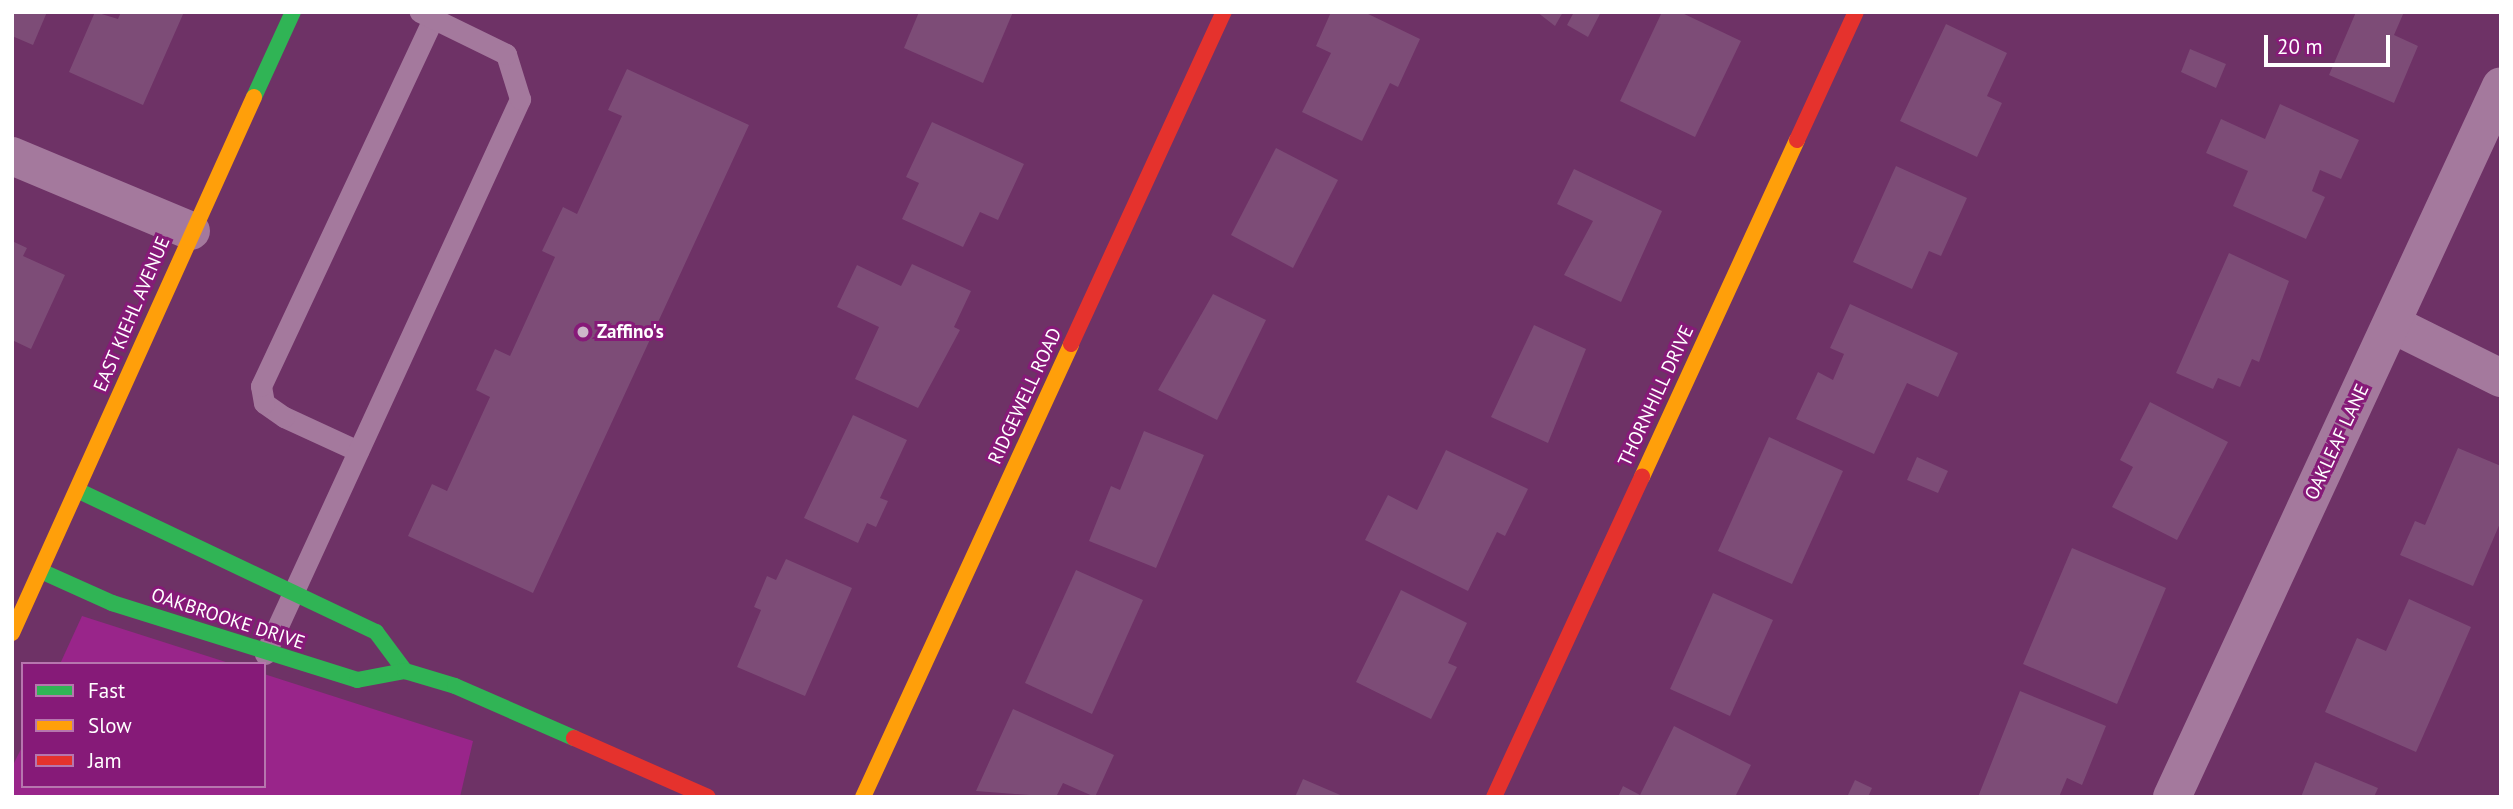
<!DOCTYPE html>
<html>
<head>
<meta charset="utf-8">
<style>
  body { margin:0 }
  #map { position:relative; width:2513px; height:809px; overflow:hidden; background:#6e3266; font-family:"PT Sans",sans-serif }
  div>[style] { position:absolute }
  .green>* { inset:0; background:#99258a }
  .building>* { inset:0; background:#7d4c77 }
  .lane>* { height:21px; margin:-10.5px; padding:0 10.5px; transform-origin:10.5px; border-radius:10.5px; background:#a4799d }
  .street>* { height:38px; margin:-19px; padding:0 19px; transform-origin:19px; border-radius:19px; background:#a4799d }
  .fast>* { height:16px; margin:-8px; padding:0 8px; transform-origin:8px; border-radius:8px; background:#30b455 }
  .slow>* { height:16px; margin:-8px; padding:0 8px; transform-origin:8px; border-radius:8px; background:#ff9f0a }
  .jam>* { height:16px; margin:-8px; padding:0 8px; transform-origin:8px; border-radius:8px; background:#e5322d }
  .dots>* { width:19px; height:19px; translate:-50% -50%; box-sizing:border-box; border:4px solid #861a78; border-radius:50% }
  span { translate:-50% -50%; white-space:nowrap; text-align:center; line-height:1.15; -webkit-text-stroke:6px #861a78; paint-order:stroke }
  .street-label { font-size:19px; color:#fff }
  .poi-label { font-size:19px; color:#fff; font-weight:700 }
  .left { translate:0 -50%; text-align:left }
  .frame { position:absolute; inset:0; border:14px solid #fff; pointer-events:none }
  .legend { position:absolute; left:21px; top:662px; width:245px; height:126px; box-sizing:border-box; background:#861a78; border:2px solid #b676ae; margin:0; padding:9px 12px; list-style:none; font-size:21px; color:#fff }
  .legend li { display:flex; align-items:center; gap:14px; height:35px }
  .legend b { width:35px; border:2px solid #b676ae }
  .scale { position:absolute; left:2264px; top:35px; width:126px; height:32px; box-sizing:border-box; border:4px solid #fff; border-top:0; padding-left:9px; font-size:21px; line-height:24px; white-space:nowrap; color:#fff; -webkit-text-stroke:5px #861a78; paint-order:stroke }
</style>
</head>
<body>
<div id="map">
  <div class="green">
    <i style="clip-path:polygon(82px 616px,232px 664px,60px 664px)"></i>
    <i style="clip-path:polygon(264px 674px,473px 741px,460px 797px,12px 797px,12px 767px,23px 745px,23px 786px,264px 786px)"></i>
  </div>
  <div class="building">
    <i style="clip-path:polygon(12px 12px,47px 12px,33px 45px,12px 36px)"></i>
    <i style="clip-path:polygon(95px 12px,118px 19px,121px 12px,184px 12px,143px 105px,69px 72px)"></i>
    <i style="clip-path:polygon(919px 12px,1013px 12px,983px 83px,904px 48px)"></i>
    <i style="clip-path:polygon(1331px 12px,1364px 12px,1420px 39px,1398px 87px,1390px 83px,1362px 141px,1302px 112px,1331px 53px,1316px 46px)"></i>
    <i style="clip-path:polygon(1537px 12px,1563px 12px,1555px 26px)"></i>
    <i style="clip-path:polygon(1574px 12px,1601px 12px,1588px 37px,1567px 25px)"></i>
    <i style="clip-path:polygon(1662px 12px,1680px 12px,1741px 41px,1695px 137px,1620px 101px)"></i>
    <i style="clip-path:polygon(2356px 12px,2404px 12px,2394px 35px,2418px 46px,2394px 103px,2329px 75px)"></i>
    <i style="clip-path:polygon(1946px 24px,2007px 53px,1987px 96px,2002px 103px,1977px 157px,1900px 121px)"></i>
    <i style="clip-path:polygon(2190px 49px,2226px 64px,2216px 88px,2181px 72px)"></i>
    <i style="clip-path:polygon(627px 69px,749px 125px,533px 593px,408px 536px,432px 484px,447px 491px,490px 397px,476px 390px,495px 349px,510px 356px,555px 257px,542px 251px,563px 207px,577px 214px,622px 116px,608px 110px)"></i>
    <i style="clip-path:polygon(2280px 104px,2359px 140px,2341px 179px,2320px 170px,2312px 191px,2325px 197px,2306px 239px,2233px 206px,2248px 171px,2206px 153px,2221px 119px,2265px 139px)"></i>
    <i style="clip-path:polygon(932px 122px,1024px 164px,998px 220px,980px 212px,963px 247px,902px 219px,919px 183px,906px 177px)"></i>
    <i style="clip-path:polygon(1276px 148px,1338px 180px,1293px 268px,1231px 235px)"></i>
    <i style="clip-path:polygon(1896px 166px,1967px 198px,1941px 256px,1929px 251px,1912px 289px,1853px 262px)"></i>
    <i style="clip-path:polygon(1574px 169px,1662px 211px,1621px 302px,1564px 275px,1593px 221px,1557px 204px)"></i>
    <i style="clip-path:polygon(12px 241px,27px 248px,23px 256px,65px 275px,31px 349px,12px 340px)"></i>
    <i style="clip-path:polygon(2229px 253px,2289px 281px,2259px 362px,2252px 359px,2240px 387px,2218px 378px,2213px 389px,2176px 373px)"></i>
    <i style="clip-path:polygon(912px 264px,971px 291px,954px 327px,960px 330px,918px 408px,855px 379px,879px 327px,837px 307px,857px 265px,901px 286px)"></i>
    <i style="clip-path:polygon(1213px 294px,1266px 320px,1217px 420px,1158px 390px)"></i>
    <i style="clip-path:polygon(1850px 304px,1958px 353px,1938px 397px,1907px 383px,1874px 454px,1796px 419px,1818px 372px,1833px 380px,1844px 354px,1830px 348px)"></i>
    <i style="clip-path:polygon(1534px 325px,1586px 349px,1548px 443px,1491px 417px)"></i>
    <i style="clip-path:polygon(2150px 402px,2228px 442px,2177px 540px,2112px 507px,2133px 467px,2120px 460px)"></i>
    <i style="clip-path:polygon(853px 415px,907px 440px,880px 498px,888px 501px,876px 527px,867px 523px,858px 543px,804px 518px)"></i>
    <i style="clip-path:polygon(1144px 431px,1204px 455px,1156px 568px,1089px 541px,1111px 486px,1120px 490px)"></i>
    <i style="clip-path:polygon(1769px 437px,1843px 471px,1792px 584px,1718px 551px)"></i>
    <i style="clip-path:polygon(2458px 448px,2501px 466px,2501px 521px,2473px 586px,2400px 555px,2415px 521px,2425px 525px)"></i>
    <i style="clip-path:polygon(1446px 450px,1528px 489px,1505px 536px,1497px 532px,1468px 591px,1365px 540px,1388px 495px,1417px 510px)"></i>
    <i style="clip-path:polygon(1917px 457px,1948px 471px,1938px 493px,1907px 480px)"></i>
    <i style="clip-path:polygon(2072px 548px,2166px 588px,2117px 704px,2023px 664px)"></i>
    <i style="clip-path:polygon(786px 559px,852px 588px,805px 696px,737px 667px,761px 610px,754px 607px,767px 576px,776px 580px)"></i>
    <i style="clip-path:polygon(1076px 570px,1143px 600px,1092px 714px,1025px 683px)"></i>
    <i style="clip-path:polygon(1401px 590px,1467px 623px,1448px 663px,1457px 667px,1431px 719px,1356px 682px)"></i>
    <i style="clip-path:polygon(1713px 593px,1773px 620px,1730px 716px,1670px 689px)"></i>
    <i style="clip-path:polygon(2409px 599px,2471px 627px,2416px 752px,2325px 712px,2357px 638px,2386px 651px)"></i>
    <i style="clip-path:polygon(2020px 691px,2106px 726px,2082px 785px,2067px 778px,2059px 797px,1978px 797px)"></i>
    <i style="clip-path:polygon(1013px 709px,1114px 755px,1095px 797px,1063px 783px,1056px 797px,976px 791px)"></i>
    <i style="clip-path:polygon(1674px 726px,1751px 765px,1735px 797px,1618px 797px,1623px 786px,1640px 795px)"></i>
    <i style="clip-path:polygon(2315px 762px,2378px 788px,2374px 797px,2301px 797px)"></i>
    <i style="clip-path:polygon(1303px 779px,1345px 797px,1295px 797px)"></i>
    <i style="clip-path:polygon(1855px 780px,1872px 788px,1868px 797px,1847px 797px)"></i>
  </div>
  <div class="lane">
    <i style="left:358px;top:451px;width:81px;rotate:-155.3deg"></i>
    <i style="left:284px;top:417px;width:24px;rotate:-145deg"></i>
    <i style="left:264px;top:403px;width:17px;rotate:-100deg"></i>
    <i style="left:261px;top:386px;width:406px;rotate:-64.9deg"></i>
    <i style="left:265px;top:654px;width:611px;rotate:-65.32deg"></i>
    <i style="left:520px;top:99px;width:47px;rotate:-107.3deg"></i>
    <i style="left:506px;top:54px;width:96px;rotate:-154deg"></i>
  </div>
  <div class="street">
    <i style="left:12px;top:156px;width:194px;rotate:22.7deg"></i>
    <i style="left:2392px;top:324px;width:122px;rotate:26.4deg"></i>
    <i style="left:2172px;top:797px;width:783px;rotate:-65.17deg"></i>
  </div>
  <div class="fast">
    <i style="left:254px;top:97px;width:94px;rotate:-65.4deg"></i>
    <i style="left:79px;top:491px;width:329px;rotate:25.4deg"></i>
    <i style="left:376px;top:632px;width:49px;rotate:53.4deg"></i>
    <i style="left:43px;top:572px;width:76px;rotate:24.2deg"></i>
    <i style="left:112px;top:603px;width:257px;rotate:17.4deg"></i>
    <i style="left:357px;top:680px;width:49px;rotate:-10.6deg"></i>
    <i style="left:405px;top:671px;width:52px;rotate:16.7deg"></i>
    <i style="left:455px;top:686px;width:130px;rotate:23.6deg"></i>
  </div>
  <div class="slow">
    <i style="left:1642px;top:477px;width:371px;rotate:-65.3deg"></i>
    <i style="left:12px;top:633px;width:588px;rotate:-65.7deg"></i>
    <i style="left:863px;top:797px;width:498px;rotate:-65.3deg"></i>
  </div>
  <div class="jam">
    <i style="left:1797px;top:140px;width:141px;rotate:-65.3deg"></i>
    <i style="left:1071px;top:344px;width:366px;rotate:-65.3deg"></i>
    <i style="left:574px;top:738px;width:146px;rotate:23.8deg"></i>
    <i style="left:1494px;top:797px;width:353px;rotate:-65.2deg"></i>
  </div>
  <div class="dots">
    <i style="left:583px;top:332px;background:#ccb7c9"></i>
  </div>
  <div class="street-label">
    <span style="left:132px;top:314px;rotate:-67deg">EAST KIEHL AVENUE</span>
    <span style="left:1025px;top:396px;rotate:-65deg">RIDGEWELL ROAD</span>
    <span style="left:1656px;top:396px;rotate:-65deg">THORNHILL DRIVE</span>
    <span style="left:2337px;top:442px;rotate:-65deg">OAKLEAF LANE</span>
    <span style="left:228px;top:619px;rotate:18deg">OAKBROOKE DRIVE</span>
  </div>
  <div class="poi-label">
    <span class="left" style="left:597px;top:332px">Zaffino's</span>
  </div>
  <div class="frame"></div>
  <ul class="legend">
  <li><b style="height:9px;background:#30b455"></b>Fast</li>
  <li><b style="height:9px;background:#ff9f0a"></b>Slow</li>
  <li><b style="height:9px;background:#e5322d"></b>Jam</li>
  </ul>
  <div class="scale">20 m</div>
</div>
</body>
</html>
